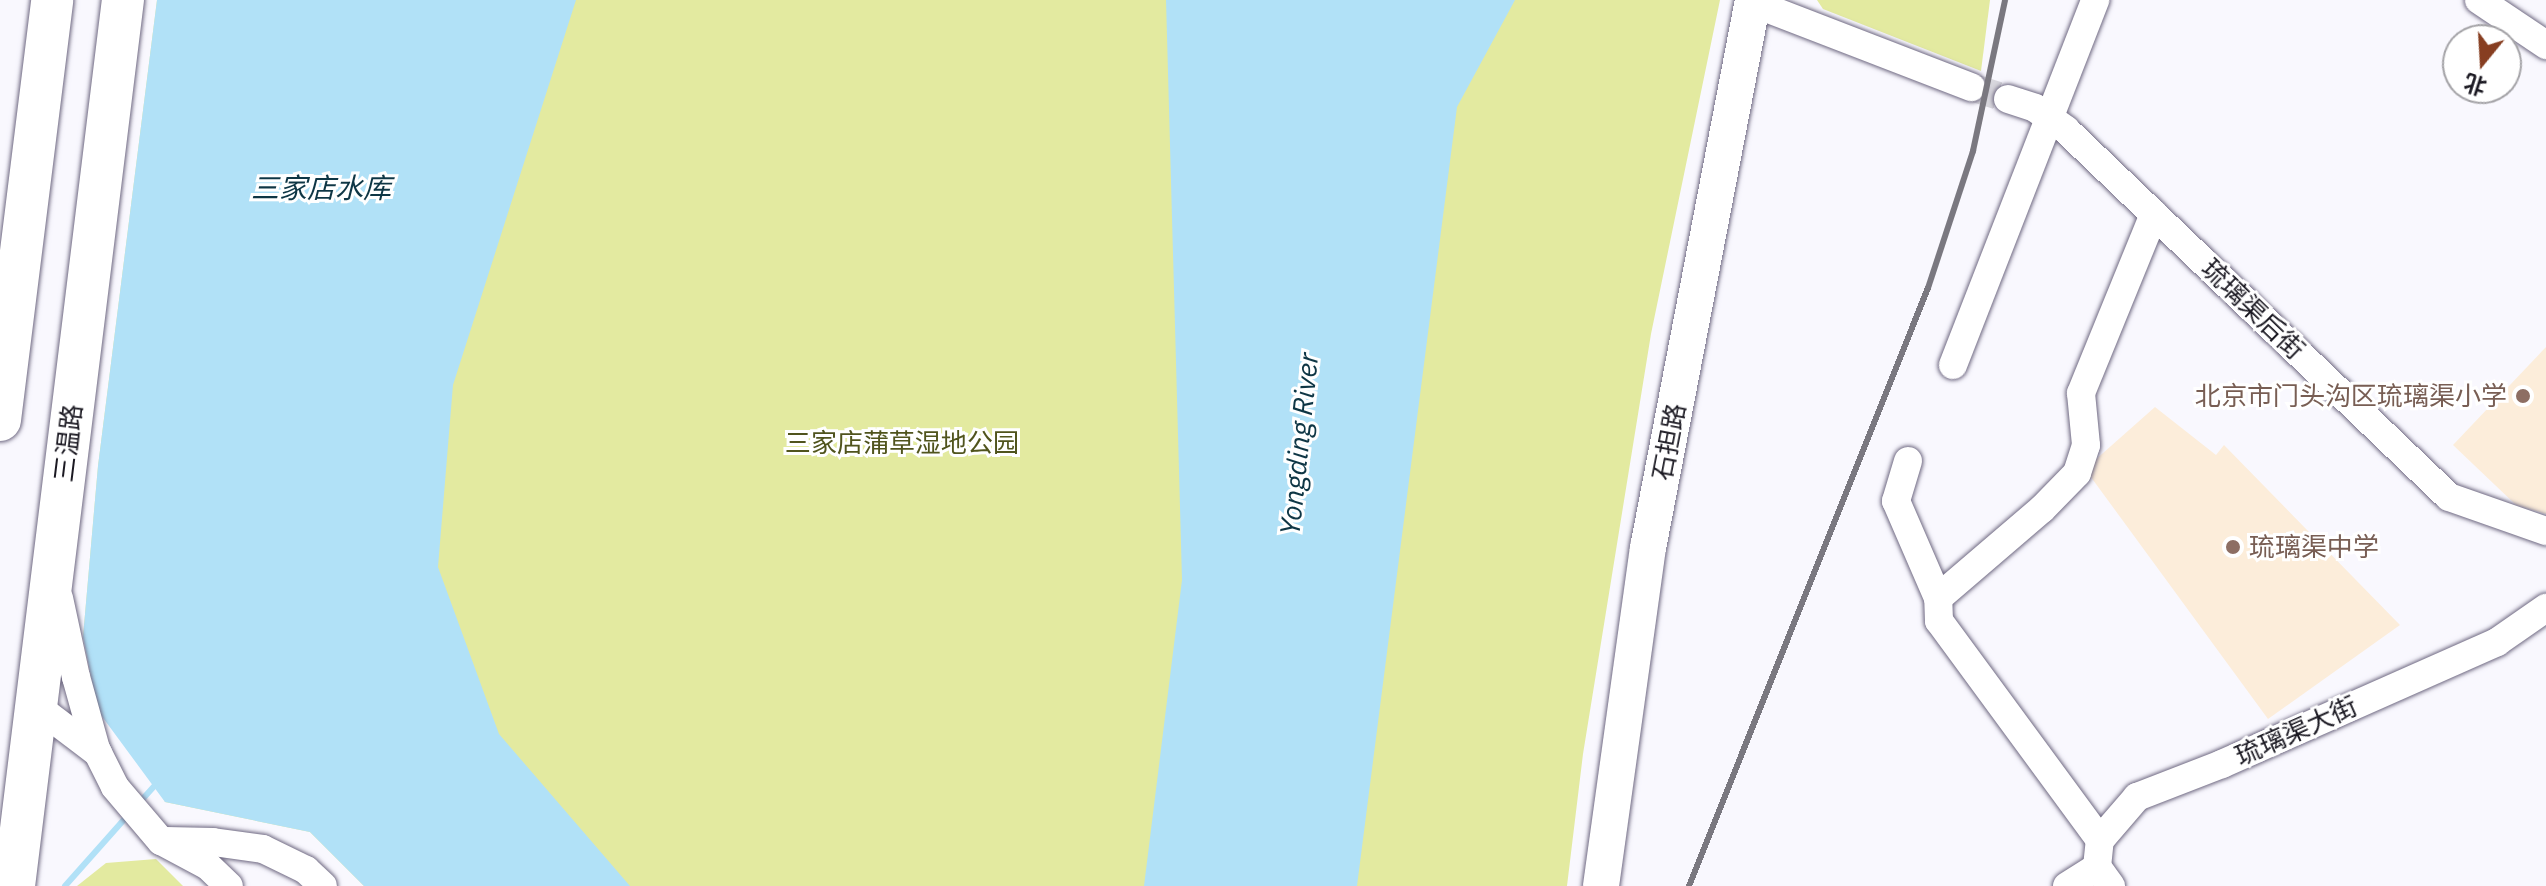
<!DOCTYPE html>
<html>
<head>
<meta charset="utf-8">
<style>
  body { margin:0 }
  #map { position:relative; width:2546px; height:886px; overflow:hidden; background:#f9f8fe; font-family:"IBM Plex Sans","Noto Sans SC",sans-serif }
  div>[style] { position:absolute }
  .education>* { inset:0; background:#fcedda }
  .green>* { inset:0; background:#e3eaa0 }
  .water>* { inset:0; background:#b1e1f7 }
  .stream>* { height:6px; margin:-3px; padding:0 3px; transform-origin:3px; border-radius:3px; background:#b1e1f7 }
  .minor-tunnel>* { height:28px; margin-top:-14px; transform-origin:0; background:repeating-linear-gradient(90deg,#d8d7dd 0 28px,transparent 0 42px) }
  .roads { filter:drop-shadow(0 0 2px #6f6982) drop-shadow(0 0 2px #6f6982) }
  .minor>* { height:28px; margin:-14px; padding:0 14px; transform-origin:14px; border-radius:14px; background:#fff }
  .major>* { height:36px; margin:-18px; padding:0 18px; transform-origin:18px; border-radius:18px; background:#fff }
  .highway>* { height:42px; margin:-21px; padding:0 21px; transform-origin:21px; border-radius:21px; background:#fff }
  .rail>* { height:6px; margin:-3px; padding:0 3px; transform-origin:3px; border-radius:3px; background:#7a7880 }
  .dots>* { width:22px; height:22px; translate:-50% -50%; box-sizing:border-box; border:4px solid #fff; border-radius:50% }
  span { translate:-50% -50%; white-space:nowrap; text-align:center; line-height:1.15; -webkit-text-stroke:6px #fff; paint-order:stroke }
  .street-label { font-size:26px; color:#1b1922 }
  .education-label { font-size:26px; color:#785e54 }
  .right { translate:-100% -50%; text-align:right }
  .left { translate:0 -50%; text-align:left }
  .park-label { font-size:26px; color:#50541d }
  .water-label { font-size:28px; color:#0e3645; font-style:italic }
  .north { position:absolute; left:2442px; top:24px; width:80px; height:80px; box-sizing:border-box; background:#fff; border:2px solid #a4a3a7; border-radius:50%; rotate:198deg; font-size:22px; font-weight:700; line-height:32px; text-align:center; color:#1b1922 }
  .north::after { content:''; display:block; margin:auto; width:28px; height:36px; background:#873e21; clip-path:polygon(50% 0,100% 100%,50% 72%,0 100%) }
</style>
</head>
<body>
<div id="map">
  <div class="education">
    <i style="clip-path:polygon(2546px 347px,2546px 514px,2516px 505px,2453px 445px)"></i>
    <i style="clip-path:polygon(2155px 407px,2216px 455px,2224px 445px,2400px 625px,2268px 719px,2085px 469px)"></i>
  </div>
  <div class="green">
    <i style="clip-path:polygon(157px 0,1720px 0,1651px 334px,1583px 754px,1567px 886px,364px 886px,310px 832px,165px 802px,83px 637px,98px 466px)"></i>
    <i style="clip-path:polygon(1817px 0,1990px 0,1981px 71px,1823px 9px)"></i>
    <i style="clip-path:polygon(156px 859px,183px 886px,77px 886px,106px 863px)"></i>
  </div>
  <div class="water">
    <i style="clip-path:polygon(157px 0,576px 0,453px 385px,438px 567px,499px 734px,630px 886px,364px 886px,310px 832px,165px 802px,98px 711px,83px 637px,98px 466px)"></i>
    <i style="clip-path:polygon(1166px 0,1515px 0,1457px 107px,1357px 886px,1144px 886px,1182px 580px)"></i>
  </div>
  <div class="stream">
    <i style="left:139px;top:803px;width:30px;rotate:-48deg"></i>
    <i style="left:65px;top:886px;width:96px;rotate:-48.4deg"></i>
  </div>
  <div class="minor-tunnel">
    <i style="left:1971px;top:87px;width:39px;rotate:18deg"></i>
  </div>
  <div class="roads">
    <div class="minor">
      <i style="left:2479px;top:0;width:81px;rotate:33.9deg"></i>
      <i style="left:1753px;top:3px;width:234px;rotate:21.1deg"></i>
      <i style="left:2008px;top:99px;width:28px;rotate:18deg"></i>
      <i style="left:2035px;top:108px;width:38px;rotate:35deg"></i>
      <i style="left:2066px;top:130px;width:530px;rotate:43.78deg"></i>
      <i style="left:2449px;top:497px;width:103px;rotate:19.3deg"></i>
      <i style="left:1953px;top:365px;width:392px;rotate:-68.7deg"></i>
      <i style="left:1908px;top:461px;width:42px;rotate:106.7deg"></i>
      <i style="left:1896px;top:501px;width:106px;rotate:66.6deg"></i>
      <i style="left:59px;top:598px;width:81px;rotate:77.9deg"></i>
      <i style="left:76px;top:677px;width:75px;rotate:74.5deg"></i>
      <i style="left:96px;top:749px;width:42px;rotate:63.4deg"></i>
      <i style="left:115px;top:787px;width:71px;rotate:49.6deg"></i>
      <i style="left:161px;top:841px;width:53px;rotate:28deg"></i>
      <i style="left:208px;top:866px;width:29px;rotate:44deg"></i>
      <i style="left:35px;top:705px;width:79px;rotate:37.3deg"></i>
      <i style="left:2100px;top:840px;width:272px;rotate:-126.3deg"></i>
      <i style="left:1939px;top:621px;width:23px;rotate:-92deg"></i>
      <i style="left:1938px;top:598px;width:137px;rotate:-40.6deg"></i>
      <i style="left:2042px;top:509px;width:50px;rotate:-45.8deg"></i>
      <i style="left:2077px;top:473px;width:29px;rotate:-72deg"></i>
      <i style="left:2086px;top:445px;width:52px;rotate:-95.5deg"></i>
      <i style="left:2081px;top:393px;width:193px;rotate:-67.8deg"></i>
      <i style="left:166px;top:841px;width:47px;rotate:1.2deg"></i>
      <i style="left:213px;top:842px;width:50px;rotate:8deg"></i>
      <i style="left:263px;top:849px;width:48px;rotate:26deg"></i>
      <i style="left:306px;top:870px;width:23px;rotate:43deg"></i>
      <i style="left:2067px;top:886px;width:36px;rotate:-32deg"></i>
      <i style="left:2111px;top:886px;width:24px;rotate:-126deg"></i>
      <i style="left:2097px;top:867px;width:27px;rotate:-84deg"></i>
      <i style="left:2100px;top:840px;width:57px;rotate:-49.3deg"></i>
      <i style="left:2137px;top:797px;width:91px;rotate:-21.2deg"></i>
      <i style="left:2222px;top:764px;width:301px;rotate:-23.9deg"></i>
      <i style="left:2497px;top:642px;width:60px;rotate:-34.8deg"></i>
    </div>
    <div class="major">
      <i style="left:1601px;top:886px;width:341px;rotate:-82.1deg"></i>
      <i style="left:1648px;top:548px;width:558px;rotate:-79.15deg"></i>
    </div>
    <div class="highway">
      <i style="left:0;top:420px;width:423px;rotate:-82.9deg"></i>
      <i style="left:14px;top:886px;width:893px;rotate:-82.99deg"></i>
    </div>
  </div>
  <div class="rail">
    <i style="left:1689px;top:886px;width:644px;rotate:-68.22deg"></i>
    <i style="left:1928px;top:288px;width:144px;rotate:-71.8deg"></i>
    <i style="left:1973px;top:151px;width:154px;rotate:-78deg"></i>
  </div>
  <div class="dots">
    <i style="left:2523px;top:396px;background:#8d6e63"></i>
    <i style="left:2233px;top:547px;background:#8d6e63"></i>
  </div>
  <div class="street-label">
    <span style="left:2253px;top:309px;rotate:44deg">琉璃渠后街</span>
    <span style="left:1669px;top:442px;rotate:-79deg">石担路</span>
    <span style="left:68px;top:443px;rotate:-83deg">三温路</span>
    <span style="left:2296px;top:731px;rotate:-24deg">琉璃渠大街</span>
  </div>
  <div class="education-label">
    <span class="right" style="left:2507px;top:396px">北京市门头沟区琉璃渠小学</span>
    <span class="left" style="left:2249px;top:547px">琉璃渠中学</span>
  </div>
  <div class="park-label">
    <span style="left:902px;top:443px">三家店蒲草湿地公园</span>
  </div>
  <div class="water-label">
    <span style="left:321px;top:188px">三家店水库</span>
    <span style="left:1299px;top:444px;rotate:-84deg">Yongding River</span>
  </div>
  <div class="north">北</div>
</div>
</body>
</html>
